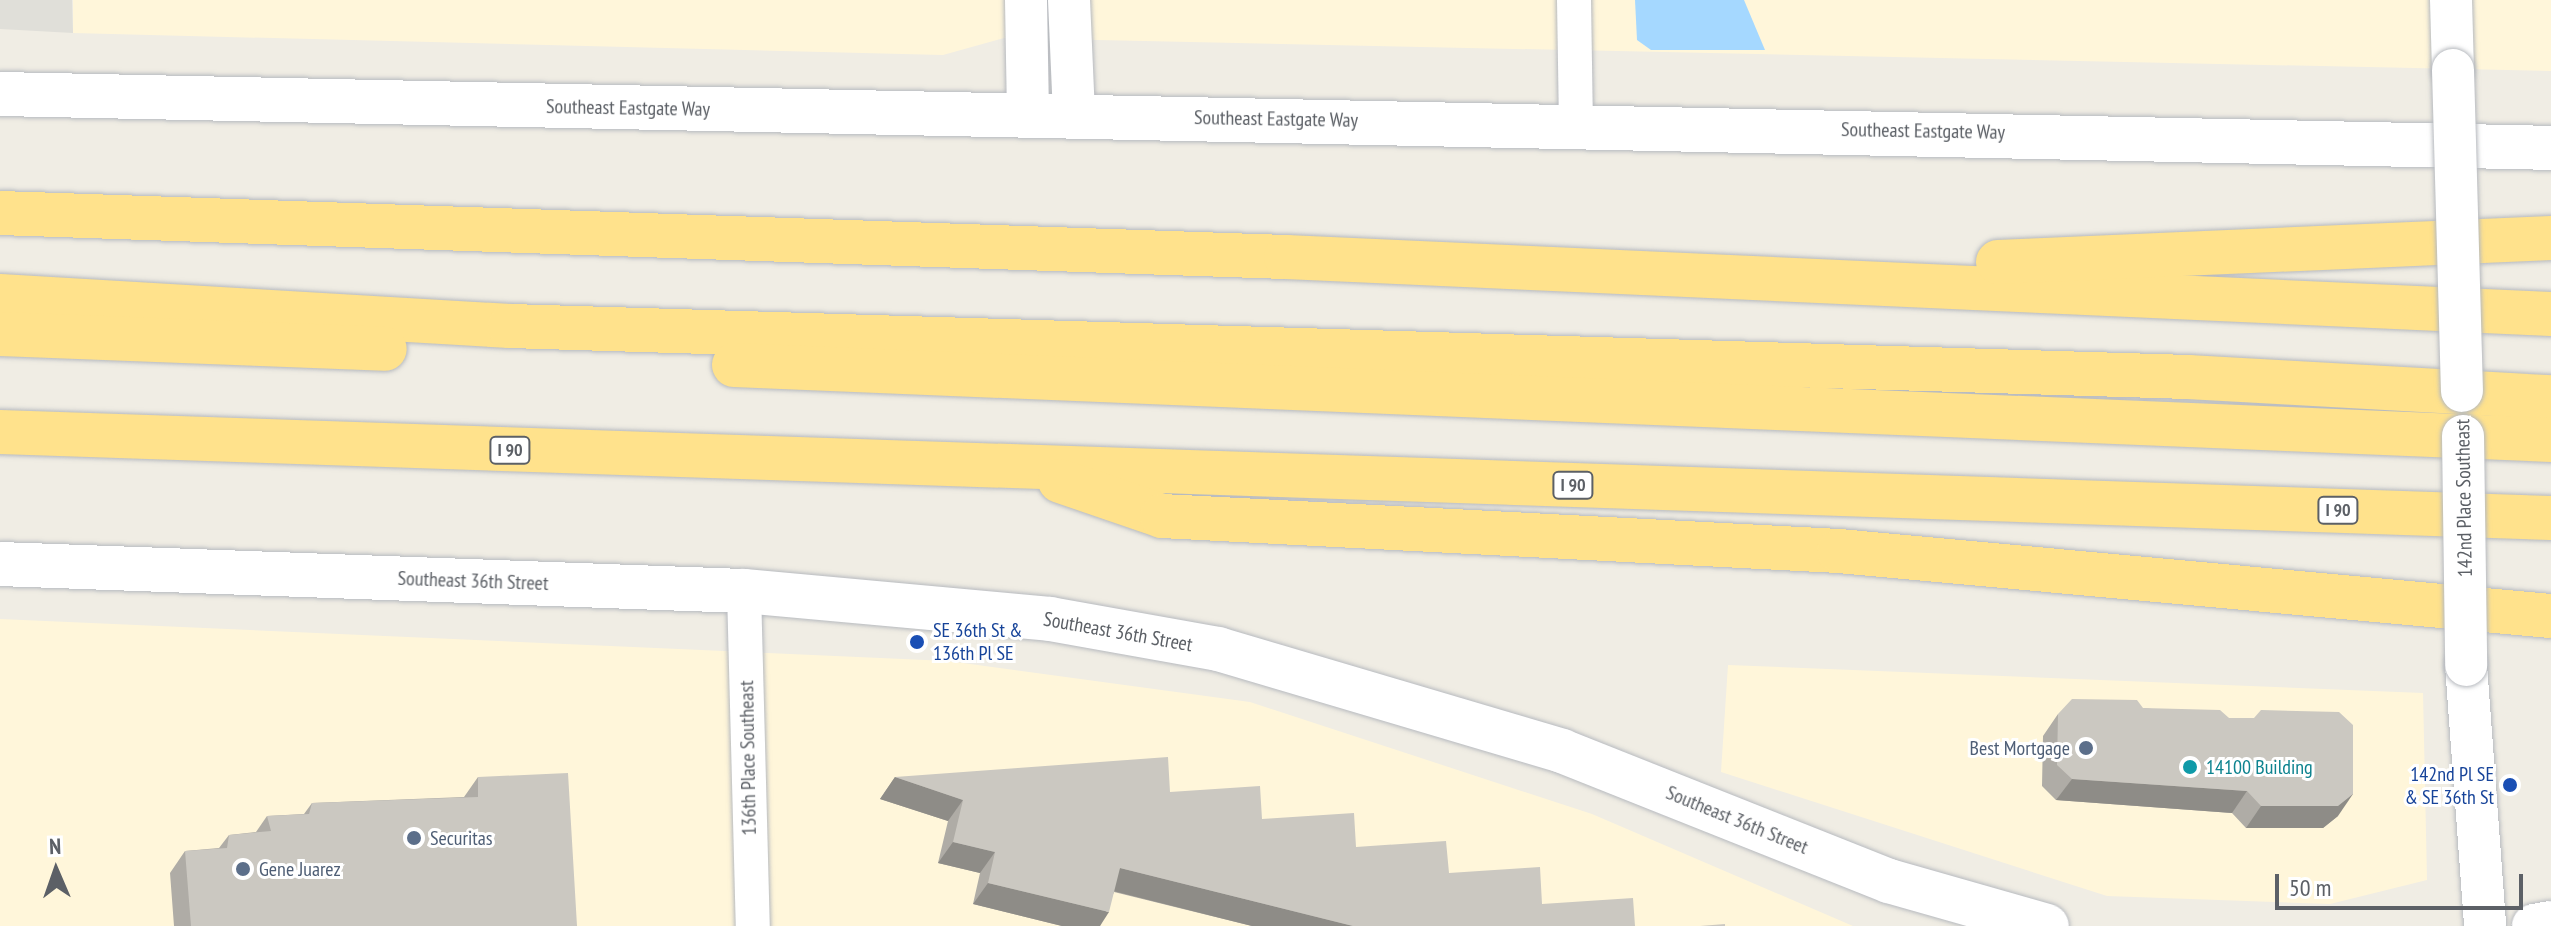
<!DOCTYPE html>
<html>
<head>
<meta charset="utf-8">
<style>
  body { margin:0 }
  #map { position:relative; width:2551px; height:926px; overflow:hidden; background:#f0ede4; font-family:"PT Sans Narrow",sans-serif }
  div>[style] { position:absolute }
  .commercial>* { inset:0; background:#fff6da }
  .industrial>* { inset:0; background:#e0dfd9 }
  .water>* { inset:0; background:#a5d8ff }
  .roads { filter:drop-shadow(0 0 2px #b7babf) drop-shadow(0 0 2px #b7babf) }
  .minor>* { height:34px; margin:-17px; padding:0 17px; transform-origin:17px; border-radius:17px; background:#fff }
  .tertiary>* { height:42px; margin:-21px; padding:0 21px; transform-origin:21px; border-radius:21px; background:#fff }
  .secondary>* { height:44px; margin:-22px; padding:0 22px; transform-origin:22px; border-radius:22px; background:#fff }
  .motorway>* { height:44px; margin:-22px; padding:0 22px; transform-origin:22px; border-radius:22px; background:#ffe28c }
  .bridges { filter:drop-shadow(0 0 2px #b7babf) drop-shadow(0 0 2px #b7babf) }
  .tertiary-bridge>* { height:42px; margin:-21px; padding:0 21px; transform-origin:21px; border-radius:21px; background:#fff }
  .wall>* { inset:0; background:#afaca6 }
  .shaded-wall>* { inset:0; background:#8e8c87 }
  .building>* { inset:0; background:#cbc8c1 }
  .dots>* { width:22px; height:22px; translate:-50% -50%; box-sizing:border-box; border:4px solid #fff; border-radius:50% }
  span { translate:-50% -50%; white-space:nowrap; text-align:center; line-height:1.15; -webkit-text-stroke:6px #fff; paint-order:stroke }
  .shield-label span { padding:2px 6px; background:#fff; border:2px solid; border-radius:6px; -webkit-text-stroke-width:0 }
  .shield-label { font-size:18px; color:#5c6066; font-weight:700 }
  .street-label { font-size:20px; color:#5c6066 }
  .transit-label { font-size:20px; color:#164399 }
  .left { translate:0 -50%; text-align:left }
  .right { translate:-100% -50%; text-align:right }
  .service-label { font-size:20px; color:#4e5e75 }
  .culture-label { font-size:20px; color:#0d838f }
  .north { position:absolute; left:16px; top:830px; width:80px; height:80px; -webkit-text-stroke:6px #fff; paint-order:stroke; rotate:358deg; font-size:22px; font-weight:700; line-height:32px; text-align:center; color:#5c6066 }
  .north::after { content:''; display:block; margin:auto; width:28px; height:36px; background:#5c6066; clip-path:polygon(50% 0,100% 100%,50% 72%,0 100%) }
  .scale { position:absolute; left:2275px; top:874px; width:248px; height:36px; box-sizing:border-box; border:4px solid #5c6066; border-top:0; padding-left:10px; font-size:24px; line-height:28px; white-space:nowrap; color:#5c6066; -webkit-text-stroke:6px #fff; paint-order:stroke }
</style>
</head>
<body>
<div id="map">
  <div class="commercial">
    <i style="clip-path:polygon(73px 0,2551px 0,2551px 71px,1004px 38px,943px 55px,73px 33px)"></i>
    <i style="clip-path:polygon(0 619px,948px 661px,1250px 702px,1592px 814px,1853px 926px,0 926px)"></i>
    <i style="clip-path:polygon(1728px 665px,2423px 693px,2427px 880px,2330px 904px,2107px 896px,1721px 772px)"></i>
  </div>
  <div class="industrial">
    <i style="clip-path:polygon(0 0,72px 0,73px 33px,0 29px)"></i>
  </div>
  <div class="water">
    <i style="clip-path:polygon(1635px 0,1744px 0,1765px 50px,1651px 50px,1637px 40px)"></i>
  </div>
  <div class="roads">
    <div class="minor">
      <i style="left:1574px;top:0;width:123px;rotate:89.1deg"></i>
      <i style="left:744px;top:591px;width:335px;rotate:88.5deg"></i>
    </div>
    <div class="tertiary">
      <i style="left:1026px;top:0;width:115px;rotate:89deg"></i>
      <i style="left:1069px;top:0;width:116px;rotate:87.5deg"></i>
      <i style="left:2451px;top:0;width:70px;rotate:88.4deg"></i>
      <i style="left:2466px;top:665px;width:262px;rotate:85.8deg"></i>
    </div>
    <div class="secondary">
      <i style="left:0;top:94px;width:2552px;rotate:1.21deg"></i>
      <i style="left:0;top:564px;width:744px;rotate:2.08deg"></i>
      <i style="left:744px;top:591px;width:307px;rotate:5.2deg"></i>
      <i style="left:1050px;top:619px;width:171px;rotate:10.1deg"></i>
      <i style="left:1218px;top:649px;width:359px;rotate:16.5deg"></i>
      <i style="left:1562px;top:751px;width:352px;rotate:21.7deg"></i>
      <i style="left:1889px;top:881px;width:164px;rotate:15.9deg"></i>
      <i style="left:2534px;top:926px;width:17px;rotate:-10deg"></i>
    </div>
    <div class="motorway">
      <i style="left:0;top:213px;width:1287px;rotate:1.96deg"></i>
      <i style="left:1286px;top:257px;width:1266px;rotate:2.58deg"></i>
      <i style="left:1998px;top:262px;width:554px;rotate:-2.49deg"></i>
      <i style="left:0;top:296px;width:511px;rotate:3.37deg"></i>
      <i style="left:510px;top:326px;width:1679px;rotate:1.74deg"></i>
      <i style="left:2188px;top:377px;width:364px;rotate:3.2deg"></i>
      <i style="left:0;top:334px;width:385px;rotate:2.2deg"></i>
      <i style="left:734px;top:365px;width:1819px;rotate:2.36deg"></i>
      <i style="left:0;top:432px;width:2552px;rotate:1.93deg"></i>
      <i style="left:1060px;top:481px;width:108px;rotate:18.9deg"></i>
      <i style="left:1162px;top:516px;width:678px;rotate:2.96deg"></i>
      <i style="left:1839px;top:551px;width:715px;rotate:5.22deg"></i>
    </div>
  </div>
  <div class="bridges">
    <div class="tertiary-bridge">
      <i style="left:2453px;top:70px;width:321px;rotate:88.4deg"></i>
      <i style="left:2463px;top:436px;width:229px;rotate:89.2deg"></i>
    </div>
  </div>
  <div class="wall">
    <i style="clip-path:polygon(2143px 708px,2229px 718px,2254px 718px,2338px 816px,2323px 828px,2246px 828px,2232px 813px,2056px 800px,2042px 786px,2043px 736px,2058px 714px)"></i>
    <i style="clip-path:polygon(478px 777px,577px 926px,174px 926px,170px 873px,185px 851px,219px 848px,229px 835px,256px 832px,267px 816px,304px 814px,312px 803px,464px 797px)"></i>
    <i style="clip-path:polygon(895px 777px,1170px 792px,1356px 847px,1449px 873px,1542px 904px,1635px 926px,1252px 926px,1114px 892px,1100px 926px,1062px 926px,973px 904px,980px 873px,938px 863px,948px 821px,880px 799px)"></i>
  </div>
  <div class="shaded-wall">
    <i style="clip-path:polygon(895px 777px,963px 800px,948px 821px,880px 799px)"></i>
    <i style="clip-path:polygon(2072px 779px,2247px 791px,2232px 813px,2056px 800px)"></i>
    <i style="clip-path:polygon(2353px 794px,2338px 816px,2323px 828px,2246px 828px,2261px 806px)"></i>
    <i style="clip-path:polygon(953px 842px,995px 852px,980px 873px,938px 863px)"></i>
    <i style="clip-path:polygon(1120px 868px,1353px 926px,1252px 926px,1105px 889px)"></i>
    <i style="clip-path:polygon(988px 883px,1109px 912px,1100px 926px,1062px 926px,973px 904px)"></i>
  </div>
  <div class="building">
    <i style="clip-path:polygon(2072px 699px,2137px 700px,2143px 708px,2220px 710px,2229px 718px,2254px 718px,2261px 710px,2339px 712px,2353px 725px,2353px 794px,2338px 806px,2261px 806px,2247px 791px,2072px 779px,2057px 765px,2058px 714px)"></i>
    <i style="clip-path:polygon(1168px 757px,1170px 792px,1260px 786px,1262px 819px,1354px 813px,1356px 847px,1446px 841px,1449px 873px,1540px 867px,1542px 904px,1633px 898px,1635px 926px,1353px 926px,1120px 868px,1109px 912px,988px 883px,995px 852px,953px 842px,963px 800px,895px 777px)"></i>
    <i style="clip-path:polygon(568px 773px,577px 926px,191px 926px,185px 851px,227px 848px,229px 835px,271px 831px,267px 816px,309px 814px,312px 803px,478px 797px,478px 777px)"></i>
    <i style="clip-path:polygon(1725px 924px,1725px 926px,1700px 926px)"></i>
  </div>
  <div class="dots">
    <i style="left:917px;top:642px;background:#1a4fb4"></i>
    <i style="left:2086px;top:748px;background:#5c6f8a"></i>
    <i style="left:2190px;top:767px;background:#0f9aa8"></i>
    <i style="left:2510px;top:785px;background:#1a4fb4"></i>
    <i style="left:414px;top:838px;background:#5c6f8a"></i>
    <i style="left:243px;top:869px;background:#5c6f8a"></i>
  </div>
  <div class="shield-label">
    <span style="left:510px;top:450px">I 90</span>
    <span style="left:1573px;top:485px">I 90</span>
    <span style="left:2338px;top:510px">I 90</span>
  </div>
  <div class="street-label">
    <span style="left:628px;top:108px;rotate:1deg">Southeast Eastgate Way</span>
    <span style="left:1276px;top:119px;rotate:1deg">Southeast Eastgate Way</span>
    <span style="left:1923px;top:131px;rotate:1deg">Southeast Eastgate Way</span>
    <span style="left:2464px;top:498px;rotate:-91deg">142nd Place Southeast</span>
    <span style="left:473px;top:581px;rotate:2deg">Southeast 36th Street</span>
    <span style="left:1118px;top:632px;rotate:10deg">Southeast 36th Street</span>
    <span style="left:748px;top:758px;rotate:-91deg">136th Place Southeast</span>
    <span style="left:1737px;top:820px;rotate:22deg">Southeast 36th Street</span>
  </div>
  <div class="transit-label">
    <span class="left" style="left:933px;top:642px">SE 36th St &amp;<br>136th Pl SE</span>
    <span class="right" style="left:2494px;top:786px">142nd Pl SE<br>&amp; SE 36th St</span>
  </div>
  <div class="service-label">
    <span class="right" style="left:2070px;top:748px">Best Mortgage</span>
    <span class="left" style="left:430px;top:838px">Securitas</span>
    <span class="left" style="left:259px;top:869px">Gene Juarez</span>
  </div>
  <div class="culture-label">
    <span class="left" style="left:2206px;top:767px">14100 Building</span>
  </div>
  <div class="north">N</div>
  <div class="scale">50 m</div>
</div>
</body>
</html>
